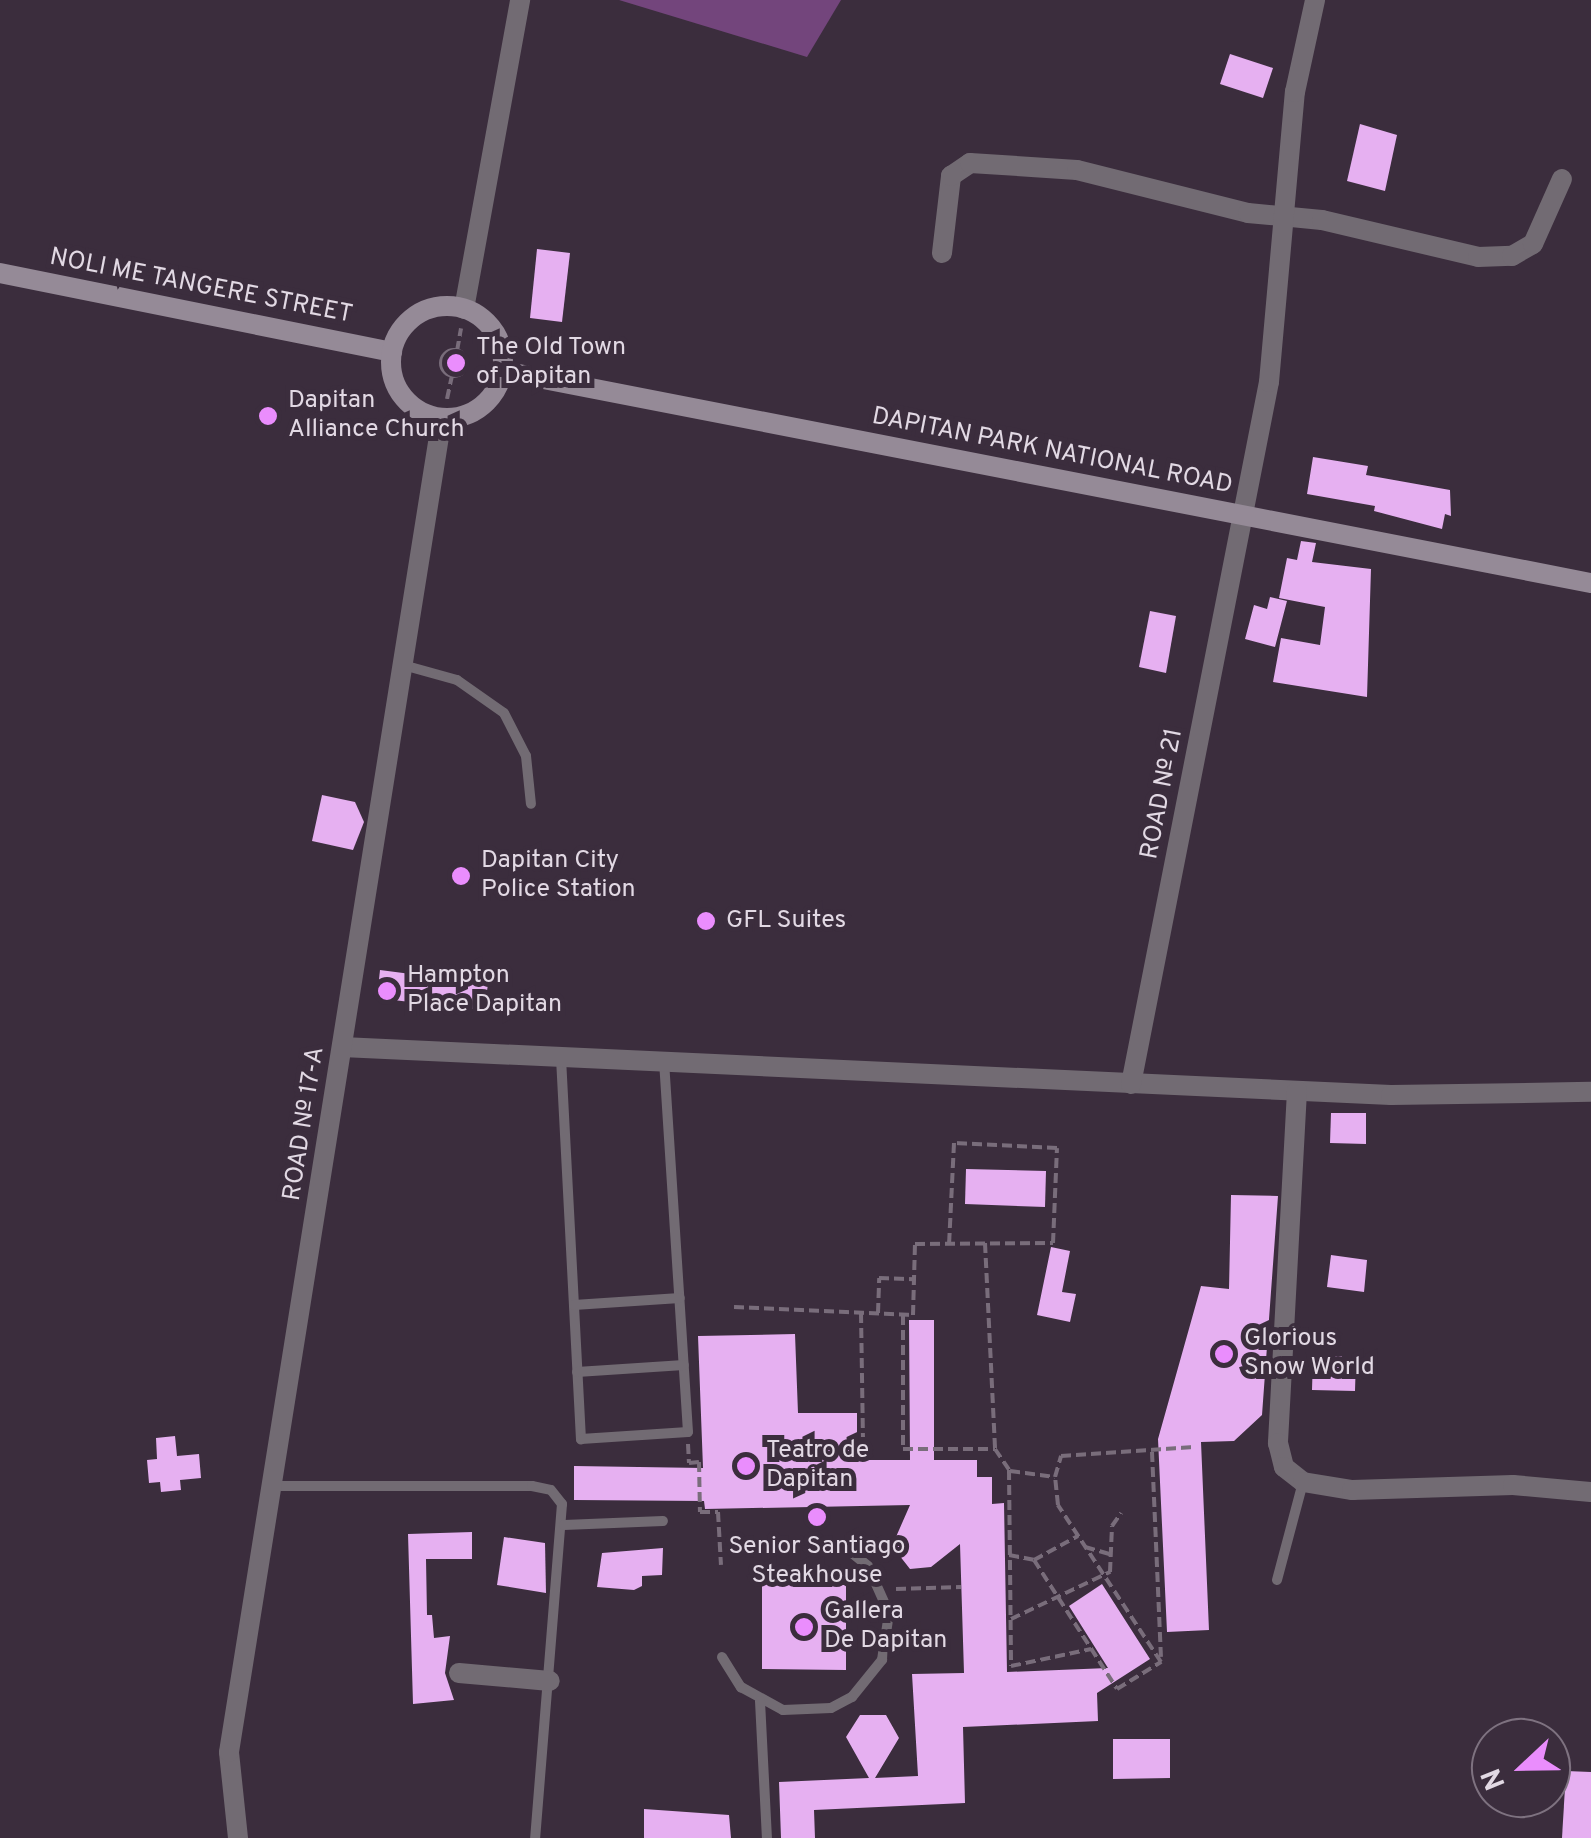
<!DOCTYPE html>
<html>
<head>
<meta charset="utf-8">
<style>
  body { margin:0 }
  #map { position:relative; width:1591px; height:1838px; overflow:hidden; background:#3b2d3d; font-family:Overpass,sans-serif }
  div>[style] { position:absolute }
  .green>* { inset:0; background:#73457c }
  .building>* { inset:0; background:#e6b0f1 }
  .path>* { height:4px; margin-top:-2px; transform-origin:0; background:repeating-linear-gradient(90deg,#796d7b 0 10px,transparent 0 15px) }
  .path>.ring { margin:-2px; padding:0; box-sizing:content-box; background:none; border:4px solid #796d7b; border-radius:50% }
  .service>* { height:10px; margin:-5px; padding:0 5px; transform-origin:5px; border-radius:5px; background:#726b73 }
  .minor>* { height:20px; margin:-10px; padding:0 10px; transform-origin:10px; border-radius:10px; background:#726b73 }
  .tertiary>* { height:20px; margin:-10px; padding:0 10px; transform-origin:10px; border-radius:10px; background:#726b73 }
  .secondary>* { height:20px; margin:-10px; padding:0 10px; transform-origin:10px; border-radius:10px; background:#958a97 }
  .secondary>.ring { margin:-10px; padding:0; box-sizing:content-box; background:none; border:20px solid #958a97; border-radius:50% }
  .dots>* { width:28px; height:28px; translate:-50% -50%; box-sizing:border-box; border:5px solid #3b2d3d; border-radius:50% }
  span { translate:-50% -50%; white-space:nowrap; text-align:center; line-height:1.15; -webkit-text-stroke:10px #3b2d3d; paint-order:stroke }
  .street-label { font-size:25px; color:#e2d9e4 }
  .poi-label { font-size:25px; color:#e2d9e4 }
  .left { translate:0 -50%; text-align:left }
  .north { position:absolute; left:1471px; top:1718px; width:100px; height:100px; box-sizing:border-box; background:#3b2d3d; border:2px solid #7e7280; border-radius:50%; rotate:248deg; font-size:28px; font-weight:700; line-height:40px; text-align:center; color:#e2d9e4 }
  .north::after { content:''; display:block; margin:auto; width:35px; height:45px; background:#ea8dfd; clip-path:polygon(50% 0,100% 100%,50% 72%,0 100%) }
</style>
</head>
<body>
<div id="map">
  <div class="green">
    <i style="clip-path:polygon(619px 0,841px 0,807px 57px)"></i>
  </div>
  <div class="building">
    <i style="clip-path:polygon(1230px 54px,1273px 68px,1263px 98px,1220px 84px)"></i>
    <i style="clip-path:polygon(1360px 124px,1397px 135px,1385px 191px,1347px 181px)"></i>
    <i style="clip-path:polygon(537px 249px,570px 253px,562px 322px,530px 318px)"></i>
    <i style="clip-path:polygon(1313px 457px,1368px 466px,1366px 475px,1450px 490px,1451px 516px,1445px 514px,1442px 529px,1374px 511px,1375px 506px,1307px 494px)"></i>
    <i style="clip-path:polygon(1301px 541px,1316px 543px,1312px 562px,1371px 569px,1367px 697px,1273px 682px,1281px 638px,1320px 645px,1325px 607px,1279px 598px,1287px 558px,1297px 560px)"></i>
    <i style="clip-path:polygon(1270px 597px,1287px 601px,1275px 647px,1245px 639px,1254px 605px,1267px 609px)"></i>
    <i style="clip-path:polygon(1150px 611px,1176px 616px,1166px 673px,1139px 667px)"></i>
    <i style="clip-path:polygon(322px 795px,355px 802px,364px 822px,353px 850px,312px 841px)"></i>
    <i style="clip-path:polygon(380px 970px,488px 984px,484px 1011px,377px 998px)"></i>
    <i style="clip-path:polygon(1331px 1113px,1366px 1113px,1366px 1144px,1330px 1143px)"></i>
    <i style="clip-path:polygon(966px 1169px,1046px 1171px,1045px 1207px,965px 1204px)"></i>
    <i style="clip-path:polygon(1231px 1195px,1278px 1196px,1262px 1415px,1234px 1441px,1201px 1442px,1209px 1630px,1167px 1632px,1158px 1439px,1201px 1286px,1229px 1289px)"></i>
    <i style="clip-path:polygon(1051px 1247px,1070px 1251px,1062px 1292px,1076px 1294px,1070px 1322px,1037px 1315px)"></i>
    <i style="clip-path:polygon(1331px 1255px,1367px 1260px,1364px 1292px,1327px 1287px)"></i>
    <i style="clip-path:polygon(909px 1320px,934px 1320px,934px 1460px,977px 1460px,977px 1477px,992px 1477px,992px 1504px,1004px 1503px,1007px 1672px,1108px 1668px,1069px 1606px,1102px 1584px,1150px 1659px,1097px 1693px,1098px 1721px,963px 1727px,965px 1803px,814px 1810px,815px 1838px,781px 1838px,779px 1782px,869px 1778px,846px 1737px,860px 1715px,886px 1715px,899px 1738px,875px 1778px,918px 1776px,912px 1674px,964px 1673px,960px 1544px,931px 1567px,910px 1569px,892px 1546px,910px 1505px,705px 1509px,704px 1501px,574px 1500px,574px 1466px,703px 1468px,698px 1336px,795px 1334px,798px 1413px,857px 1413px,857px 1448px,866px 1448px,866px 1460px,910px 1460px)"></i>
    <i style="clip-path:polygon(1313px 1355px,1356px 1357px,1355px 1391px,1312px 1390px)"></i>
    <i style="clip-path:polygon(175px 1436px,177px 1456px,199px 1454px,201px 1478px,180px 1480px,181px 1490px,161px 1492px,160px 1482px,149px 1483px,147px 1460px,157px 1459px,156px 1438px)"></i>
    <i style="clip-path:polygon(472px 1532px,472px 1559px,426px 1559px,427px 1615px,432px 1615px,434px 1638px,450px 1636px,445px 1673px,454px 1700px,413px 1704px,408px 1534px)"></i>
    <i style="clip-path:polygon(504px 1537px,545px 1543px,546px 1593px,497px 1585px)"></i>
    <i style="clip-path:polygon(663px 1548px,662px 1575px,642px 1576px,642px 1586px,634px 1590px,597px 1587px,602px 1553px)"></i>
    <i style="clip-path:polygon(780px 1568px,834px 1568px,834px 1585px,846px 1585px,846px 1670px,762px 1669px,762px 1584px,780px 1584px)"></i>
    <i style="clip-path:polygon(1113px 1739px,1170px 1739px,1170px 1778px,1113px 1779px)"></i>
    <i style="clip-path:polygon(1566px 1771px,1591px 1772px,1591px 1838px,1562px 1838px)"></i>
    <i style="clip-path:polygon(644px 1809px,729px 1815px,731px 1838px,644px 1838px)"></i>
  </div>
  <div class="path">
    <i class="ring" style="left:441px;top:350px;width:22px;height:22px"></i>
    <i style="left:457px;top:351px;width:23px;rotate:-80deg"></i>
    <i style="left:447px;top:399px;width:24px;rotate:-78deg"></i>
    <i style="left:985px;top:1243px;width:206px;rotate:87.2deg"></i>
    <i style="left:995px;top:1449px;width:25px;rotate:56deg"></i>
    <i style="left:1009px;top:1470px;width:196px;rotate:89.4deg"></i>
    <i style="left:1011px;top:1666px;width:82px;rotate:-12deg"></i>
    <i style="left:734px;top:1307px;width:179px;rotate:2.6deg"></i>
    <i style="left:913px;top:1315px;width:71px;rotate:-88.4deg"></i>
    <i style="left:915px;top:1244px;width:138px;rotate:-0.4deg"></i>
    <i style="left:1053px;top:1243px;width:95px;rotate:-87.6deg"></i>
    <i style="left:1057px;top:1148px;width:103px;rotate:-177.2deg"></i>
    <i style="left:954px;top:1143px;width:101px;rotate:92.8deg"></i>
    <i style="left:861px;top:1313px;width:124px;rotate:89.1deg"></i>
    <i style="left:878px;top:1313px;width:35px;rotate:-88deg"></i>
    <i style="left:879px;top:1278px;width:35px;rotate:2deg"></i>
    <i style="left:903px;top:1315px;width:134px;rotate:90deg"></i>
    <i style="left:903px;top:1449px;width:92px"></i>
    <i style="left:688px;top:1444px;width:19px;rotate:87deg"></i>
    <i style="left:689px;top:1463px;width:10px;rotate:-6deg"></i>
    <i style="left:699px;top:1462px;width:50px;rotate:88.9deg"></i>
    <i style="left:700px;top:1512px;width:18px"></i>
    <i style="left:718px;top:1512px;width:53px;rotate:86.8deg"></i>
    <i style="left:1152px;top:1452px;width:205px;rotate:87.5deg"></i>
    <i style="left:1010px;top:1471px;width:45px;rotate:7.6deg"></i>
    <i style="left:1085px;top:1547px;width:29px;rotate:16deg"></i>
    <i style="left:1009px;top:1555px;width:25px;rotate:11deg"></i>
    <i style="left:1034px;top:1560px;width:50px;rotate:-28.6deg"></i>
    <i style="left:1034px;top:1560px;width:153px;rotate:57.2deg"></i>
    <i style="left:1117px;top:1689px;width:52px;rotate:-31.5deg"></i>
    <i style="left:896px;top:1589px;width:65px;rotate:-1.8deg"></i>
    <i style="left:1011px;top:1619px;width:110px;rotate:-25.4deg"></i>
    <i style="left:1110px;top:1572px;width:46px;rotate:-87.5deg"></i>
    <i style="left:1112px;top:1526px;width:16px;rotate:-55deg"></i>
    <i style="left:1161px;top:1662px;width:188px;rotate:-123.3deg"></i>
    <i style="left:1058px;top:1505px;width:28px;rotate:-96deg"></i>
    <i style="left:1055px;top:1477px;width:22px;rotate:-74deg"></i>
    <i style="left:1061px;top:1456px;width:133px;rotate:-3.9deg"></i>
  </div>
  <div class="service">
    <i style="left:403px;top:665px;width:56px;rotate:15.5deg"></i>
    <i style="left:457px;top:680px;width:57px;rotate:35.1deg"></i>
    <i style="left:504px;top:713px;width:48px;rotate:62.9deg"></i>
    <i style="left:526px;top:756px;width:48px;rotate:84.1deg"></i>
    <i style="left:561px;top:1058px;width:382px;rotate:87deg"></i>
    <i style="left:581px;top:1439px;width:107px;rotate:-3.7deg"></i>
    <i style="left:688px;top:1432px;width:371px;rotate:-93.7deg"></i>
    <i style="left:574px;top:1305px;width:106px;rotate:-3.8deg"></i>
    <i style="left:577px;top:1372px;width:107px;rotate:-3.7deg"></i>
    <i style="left:275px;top:1486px;width:257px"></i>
    <i style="left:532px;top:1486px;width:19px;rotate:12deg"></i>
    <i style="left:551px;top:1490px;width:18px;rotate:52deg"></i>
    <i style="left:562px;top:1504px;width:335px;rotate:94.6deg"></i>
    <i style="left:564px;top:1525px;width:99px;rotate:-2.3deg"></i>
    <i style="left:1277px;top:1580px;width:101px;rotate:-75.1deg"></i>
    <i style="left:722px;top:1657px;width:36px;rotate:58deg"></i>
    <i style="left:741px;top:1687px;width:48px;rotate:28.7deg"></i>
    <i style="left:783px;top:1710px;width:48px;rotate:-2.4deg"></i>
    <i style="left:831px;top:1708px;width:24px;rotate:-28deg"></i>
    <i style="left:852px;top:1697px;width:48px;rotate:-51deg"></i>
    <i style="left:882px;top:1660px;width:48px;rotate:-81.5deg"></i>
    <i style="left:889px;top:1613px;width:51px;rotate:-114.1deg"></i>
    <i style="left:868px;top:1566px;width:28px;rotate:-141deg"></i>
    <i style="left:760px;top:1701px;width:137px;rotate:87.1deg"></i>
  </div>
  <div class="minor">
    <i style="left:942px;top:253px;width:78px;rotate:-83.3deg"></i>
    <i style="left:951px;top:176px;width:23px;rotate:-34deg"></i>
    <i style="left:970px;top:163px;width:107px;rotate:3.7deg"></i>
    <i style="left:1077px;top:170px;width:176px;rotate:14.1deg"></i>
    <i style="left:1248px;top:213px;width:74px;rotate:5.4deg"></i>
    <i style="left:1322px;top:220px;width:160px;rotate:13.3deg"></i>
    <i style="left:1478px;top:257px;width:34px;rotate:-2deg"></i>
    <i style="left:1512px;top:256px;width:24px;rotate:-30deg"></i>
    <i style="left:1533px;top:244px;width:71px;rotate:-66deg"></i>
    <i style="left:464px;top:309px;width:314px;rotate:-79.7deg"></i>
    <i style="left:342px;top:1047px;width:1050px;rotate:2.62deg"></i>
    <i style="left:1391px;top:1095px;width:200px;rotate:-0.9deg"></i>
    <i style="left:1131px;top:1084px;width:715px;rotate:-78.88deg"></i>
    <i style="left:1269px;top:382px;width:291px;rotate:-84.9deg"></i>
    <i style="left:1295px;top:92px;width:94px;rotate:-77.7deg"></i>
    <i style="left:1297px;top:1091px;width:353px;rotate:93.1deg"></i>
    <i style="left:1278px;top:1443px;width:25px;rotate:76deg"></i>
    <i style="left:1284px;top:1467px;width:24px;rotate:38deg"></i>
    <i style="left:1303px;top:1482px;width:50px;rotate:9.3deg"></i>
    <i style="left:1352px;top:1490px;width:161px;rotate:-1.8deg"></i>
    <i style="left:1513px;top:1485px;width:78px;rotate:5.1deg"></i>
    <i style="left:459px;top:1673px;width:91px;rotate:5deg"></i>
  </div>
  <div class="tertiary">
    <i style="left:238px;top:1838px;width:86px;rotate:-96deg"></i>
    <i style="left:229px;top:1752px;width:1351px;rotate:-80.93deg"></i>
  </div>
  <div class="secondary">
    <i style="left:0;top:273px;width:400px;rotate:11.4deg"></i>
    <i class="ring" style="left:391px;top:306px;width:92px;height:92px"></i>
    <i style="left:503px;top:371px;width:1108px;rotate:11.03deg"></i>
  </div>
  <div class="dots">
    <i style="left:456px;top:363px;background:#ea8dfd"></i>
    <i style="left:268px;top:416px;background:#ea8dfd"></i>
    <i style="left:461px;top:876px;background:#ea8dfd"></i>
    <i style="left:706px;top:921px;background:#ea8dfd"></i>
    <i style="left:387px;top:991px;background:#ea8dfd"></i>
    <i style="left:1224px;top:1354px;background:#ea8dfd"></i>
    <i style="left:746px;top:1466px;background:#ea8dfd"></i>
    <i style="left:817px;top:1517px;background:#ea8dfd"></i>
    <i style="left:804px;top:1627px;background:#ea8dfd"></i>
  </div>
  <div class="street-label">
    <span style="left:201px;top:287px;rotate:11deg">NOLI ME TANGERE STREET</span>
    <span style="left:1052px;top:452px;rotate:11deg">DAPITAN PARK NATIONAL ROAD</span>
    <span style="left:1163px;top:794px;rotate:-79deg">ROAD № 21</span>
    <span style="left:305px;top:1124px;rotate:-81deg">ROAD № 17-A</span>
  </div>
  <div class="poi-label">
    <span class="left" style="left:476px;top:363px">The Old Town<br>of Dapitan</span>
    <span class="left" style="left:288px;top:416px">Dapitan<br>Alliance Church</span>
    <span class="left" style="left:481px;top:876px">Dapitan City<br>Police Station</span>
    <span class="left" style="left:726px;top:921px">GFL Suites</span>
    <span class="left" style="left:407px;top:991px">Hampton<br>Place Dapitan</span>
    <span class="left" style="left:1244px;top:1354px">Glorious<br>Snow World</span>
    <span class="left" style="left:766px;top:1466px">Teatro de<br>Dapitan</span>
    <span style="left:817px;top:1562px">Senior Santiago<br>Steakhouse</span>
    <span class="left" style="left:824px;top:1627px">Gallera<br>De Dapitan</span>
  </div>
  <div class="north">N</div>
</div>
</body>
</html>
